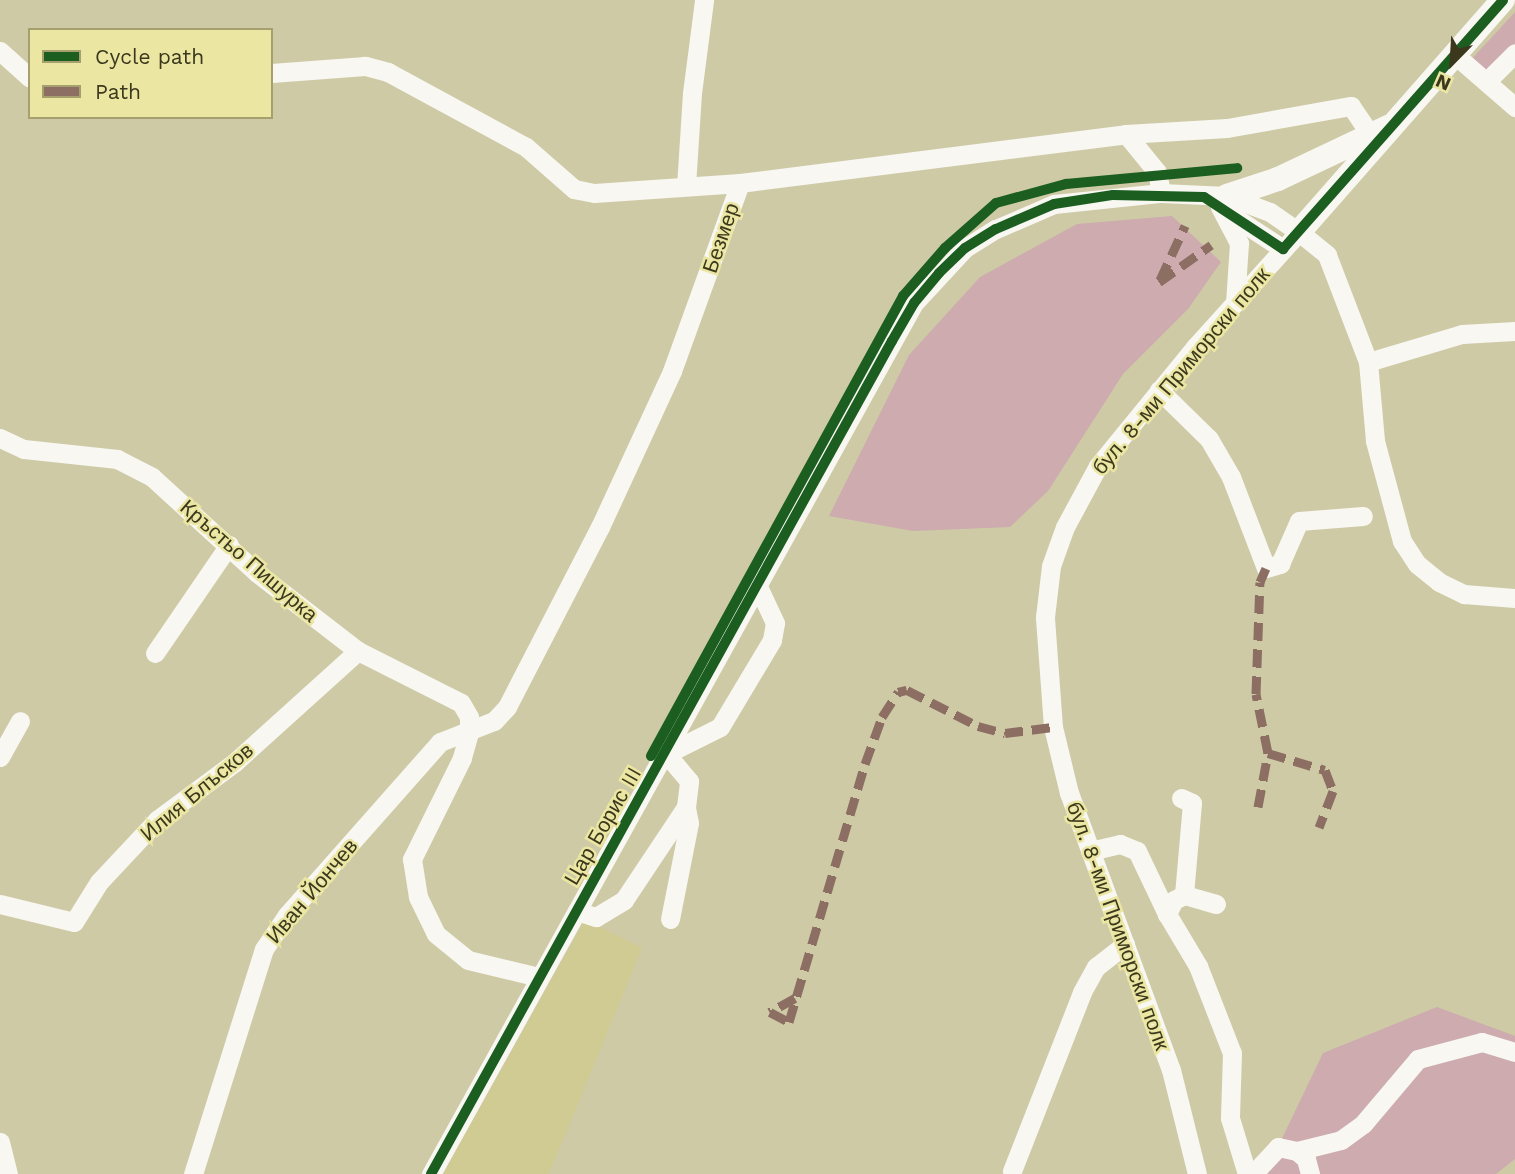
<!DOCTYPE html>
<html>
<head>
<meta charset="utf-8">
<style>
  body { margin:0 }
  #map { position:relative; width:1515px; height:1174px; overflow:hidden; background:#cecaa6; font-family:"Work Sans",sans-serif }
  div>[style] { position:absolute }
  .built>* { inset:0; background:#d0cb92 }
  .green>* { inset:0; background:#cdabae }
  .minor>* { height:19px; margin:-9.5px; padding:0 9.5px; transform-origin:9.5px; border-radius:9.5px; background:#f8f7f2 }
  .major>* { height:24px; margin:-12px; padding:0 12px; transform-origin:12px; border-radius:12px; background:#f8f7f2 }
  .quiet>* { height:9px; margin-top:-4.5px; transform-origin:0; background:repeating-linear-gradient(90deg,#8d6e63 0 18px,transparent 0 27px) }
  .cycleway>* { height:10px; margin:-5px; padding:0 5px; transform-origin:5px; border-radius:5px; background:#1b5e20 }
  span { translate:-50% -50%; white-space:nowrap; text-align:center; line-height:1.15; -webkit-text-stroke:5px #ebe6a2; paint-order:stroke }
  .street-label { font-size:21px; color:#3b381d }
  .legend { position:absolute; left:28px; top:28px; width:245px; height:91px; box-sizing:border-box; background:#ebe6a2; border:2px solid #a5a06d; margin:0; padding:9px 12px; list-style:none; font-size:21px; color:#3b381d }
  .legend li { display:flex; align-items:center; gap:14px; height:35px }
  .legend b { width:35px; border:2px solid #a5a06d }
  .north { position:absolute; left:1417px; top:28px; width:70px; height:70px; -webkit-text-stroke:5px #ebe6a2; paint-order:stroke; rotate:204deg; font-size:19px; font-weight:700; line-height:28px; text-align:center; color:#3b381d }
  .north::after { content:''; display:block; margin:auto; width:24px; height:32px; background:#3b381d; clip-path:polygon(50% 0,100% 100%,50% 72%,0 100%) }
</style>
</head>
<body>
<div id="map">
  <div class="built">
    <i style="clip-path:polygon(585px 920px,642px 948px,549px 1174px,443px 1174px)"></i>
  </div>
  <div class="green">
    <i style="clip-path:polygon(1515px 12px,1515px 53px,1488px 80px,1468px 63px)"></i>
    <i style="clip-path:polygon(1172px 216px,1221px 262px,1188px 309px,1123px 374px,1048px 491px,1010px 527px,913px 531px,829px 516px,909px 355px,980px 277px,1077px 224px)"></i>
    <i style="clip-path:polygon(1437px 1007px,1515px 1036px,1515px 1159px,1496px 1174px,1265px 1174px,1323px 1053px)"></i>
  </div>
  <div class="minor">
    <i style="left:0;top:51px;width:40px;rotate:42deg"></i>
    <i style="left:1454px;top:54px;width:81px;rotate:41deg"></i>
    <i style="left:1488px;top:80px;width:38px;rotate:-45deg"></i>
    <i style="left:1126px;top:134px;width:101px;rotate:-3.4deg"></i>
    <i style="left:1227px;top:128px;width:126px;rotate:-10.1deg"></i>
    <i style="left:1351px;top:106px;width:36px;rotate:56deg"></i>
    <i style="left:740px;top:183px;width:389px;rotate:-7.2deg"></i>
    <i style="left:1126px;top:134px;width:49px;rotate:50.8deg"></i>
    <i style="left:1157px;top:172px;width:21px;rotate:79deg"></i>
    <i style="left:686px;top:186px;width:93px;rotate:-86.3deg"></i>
    <i style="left:692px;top:93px;width:94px;rotate:-82.6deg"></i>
    <i style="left:1220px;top:207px;width:41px;rotate:62.2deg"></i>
    <i style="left:1239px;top:243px;width:60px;rotate:93.8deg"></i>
    <i style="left:1225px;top:211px;width:69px;rotate:33.2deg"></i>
    <i style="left:1368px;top:362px;width:98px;rotate:-16.6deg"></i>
    <i style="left:1462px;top:334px;width:53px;rotate:-3.2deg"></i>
    <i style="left:1159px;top:390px;width:70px;rotate:44.4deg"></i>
    <i style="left:1209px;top:439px;width:44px;rotate:59.9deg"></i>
    <i style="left:1231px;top:477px;width:97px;rotate:69deg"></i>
    <i style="left:1266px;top:568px;width:15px;rotate:-16deg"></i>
    <i style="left:1280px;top:564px;width:47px;rotate:-66.2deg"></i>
    <i style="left:1299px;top:521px;width:64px;rotate:-4.5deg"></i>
    <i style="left:0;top:438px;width:26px;rotate:25deg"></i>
    <i style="left:24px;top:449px;width:94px;rotate:6.1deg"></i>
    <i style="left:117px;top:459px;width:39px;rotate:27deg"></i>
    <i style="left:152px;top:477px;width:142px;rotate:42.4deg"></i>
    <i style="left:257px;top:573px;width:128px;rotate:37.7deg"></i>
    <i style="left:358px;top:651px;width:115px;rotate:26.8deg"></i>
    <i style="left:461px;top:703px;width:16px;rotate:60deg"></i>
    <i style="left:469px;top:717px;width:16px;rotate:90deg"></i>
    <i style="left:469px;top:733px;width:26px;rotate:106deg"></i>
    <i style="left:462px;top:758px;width:113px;rotate:116.3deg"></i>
    <i style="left:412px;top:859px;width:38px;rotate:81deg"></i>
    <i style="left:418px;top:897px;width:41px;rotate:64.1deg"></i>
    <i style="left:436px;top:934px;width:41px;rotate:39.1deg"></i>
    <i style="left:468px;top:960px;width:73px;rotate:13.5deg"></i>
    <i style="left:155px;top:653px;width:131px;rotate:-55.6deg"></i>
    <i style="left:0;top:757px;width:41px;rotate:-60.9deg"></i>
    <i style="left:1181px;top:798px;width:12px;rotate:24deg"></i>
    <i style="left:1192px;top:803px;width:92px;rotate:95deg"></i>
    <i style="left:1090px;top:851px;width:31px;rotate:-13deg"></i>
    <i style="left:1120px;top:844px;width:18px;rotate:22deg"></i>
    <i style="left:1137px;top:851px;width:70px;rotate:64.5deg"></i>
    <i style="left:0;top:904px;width:76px;rotate:13.7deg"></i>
    <i style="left:74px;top:922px;width:47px;rotate:-58deg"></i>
    <i style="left:99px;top:882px;width:85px;rotate:-46.9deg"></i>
    <i style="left:157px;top:820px;width:97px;rotate:-36.6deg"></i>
    <i style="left:235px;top:762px;width:166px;rotate:-42.1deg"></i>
    <i style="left:1216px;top:904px;width:33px;rotate:-164deg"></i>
    <i style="left:1184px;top:895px;width:11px;rotate:153deg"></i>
    <i style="left:1174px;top:900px;width:16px;rotate:117deg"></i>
    <i style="left:1167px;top:914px;width:61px;rotate:59.2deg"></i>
    <i style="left:1198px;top:966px;width:93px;rotate:68.7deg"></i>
    <i style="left:1232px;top:1053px;width:65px;rotate:91.8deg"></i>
    <i style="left:1230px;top:1118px;width:59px;rotate:73.1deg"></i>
    <i style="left:577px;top:911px;width:20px;rotate:18deg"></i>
    <i style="left:596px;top:917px;width:33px;rotate:-31deg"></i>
    <i style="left:624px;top:900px;width:112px;rotate:-56.3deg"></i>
    <i style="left:686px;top:807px;width:26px;rotate:-83deg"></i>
    <i style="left:689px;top:781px;width:35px;rotate:-130deg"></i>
    <i style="left:666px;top:754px;width:60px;rotate:-26.6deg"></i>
    <i style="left:720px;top:727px;width:101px;rotate:-59.1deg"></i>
    <i style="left:772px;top:640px;width:17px;rotate:-80deg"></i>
    <i style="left:775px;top:623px;width:40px;rotate:-115deg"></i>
    <i style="left:670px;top:919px;width:98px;rotate:-78.8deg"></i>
    <i style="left:689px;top:823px;width:16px;rotate:-101deg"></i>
    <i style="left:0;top:1142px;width:33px;rotate:76deg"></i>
    <i style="left:1297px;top:1151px;width:45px;rotate:-14deg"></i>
    <i style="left:1341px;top:1140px;width:27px;rotate:-36deg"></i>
    <i style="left:1363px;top:1124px;width:85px;rotate:-49.8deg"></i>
    <i style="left:1418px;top:1059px;width:66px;rotate:-14.9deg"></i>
    <i style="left:1482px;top:1042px;width:34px;rotate:17deg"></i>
    <i style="left:1012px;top:1171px;width:192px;rotate:-68.6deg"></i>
    <i style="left:1082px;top:992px;width:29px;rotate:-61deg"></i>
    <i style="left:1096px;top:967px;width:37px;rotate:-38deg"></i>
    <i style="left:193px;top:1174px;width:236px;rotate:-72.5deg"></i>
    <i style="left:264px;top:949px;width:41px;rotate:-55.9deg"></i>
    <i style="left:287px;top:915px;width:231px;rotate:-48.5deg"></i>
    <i style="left:440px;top:742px;width:58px;rotate:-21.3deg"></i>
    <i style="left:494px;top:721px;width:19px;rotate:-47deg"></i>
    <i style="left:507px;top:707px;width:203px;rotate:-62.7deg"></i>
    <i style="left:600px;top:527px;width:172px;rotate:-65.2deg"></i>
    <i style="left:672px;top:371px;width:200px;rotate:-70.1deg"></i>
    <i style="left:740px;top:183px;width:146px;rotate:176.1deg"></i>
    <i style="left:594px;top:193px;width:20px;rotate:-169deg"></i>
    <i style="left:574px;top:189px;width:64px;rotate:-138.8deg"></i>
    <i style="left:526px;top:147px;width:157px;rotate:-151.5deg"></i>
    <i style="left:388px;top:72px;width:24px;rotate:-165deg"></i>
    <i style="left:365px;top:66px;width:94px;rotate:175.7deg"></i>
    <i style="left:431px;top:1174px;width:996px;rotate:-60.99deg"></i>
    <i style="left:914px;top:303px;width:75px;rotate:-47.2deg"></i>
    <i style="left:965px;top:248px;width:36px;rotate:-32deg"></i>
    <i style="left:996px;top:229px;width:63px;rotate:-23.3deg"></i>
    <i style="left:1054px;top:204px;width:108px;rotate:-5.9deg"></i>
    <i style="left:1161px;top:193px;width:66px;rotate:2.6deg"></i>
    <i style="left:1227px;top:196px;width:46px;rotate:20.4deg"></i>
    <i style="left:1270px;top:212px;width:35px;rotate:35deg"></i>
    <i style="left:1299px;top:232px;width:36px;rotate:39deg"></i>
    <i style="left:1327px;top:255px;width:115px;rotate:69deg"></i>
    <i style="left:1368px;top:362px;width:79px;rotate:84.9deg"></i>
    <i style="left:1375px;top:441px;width:104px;rotate:74.9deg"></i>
    <i style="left:1402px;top:541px;width:27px;rotate:57deg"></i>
    <i style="left:1417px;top:564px;width:28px;rotate:39deg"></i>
    <i style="left:1439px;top:582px;width:28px;rotate:26deg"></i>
    <i style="left:1464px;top:594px;width:51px;rotate:4.5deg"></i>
    <i style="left:1197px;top:1174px;width:107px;rotate:-104deg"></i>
    <i style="left:1171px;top:1070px;width:295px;rotate:-110.2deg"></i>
    <i style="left:1069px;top:793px;width:68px;rotate:-103.6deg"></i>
    <i style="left:1053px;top:727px;width:110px;rotate:-94.2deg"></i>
    <i style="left:1045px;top:617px;width:51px;rotate:-83.3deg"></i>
    <i style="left:1051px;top:566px;width:41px;rotate:-70.3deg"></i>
    <i style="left:1065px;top:527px;width:69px;rotate:-61.6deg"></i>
    <i style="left:1098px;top:466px;width:154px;rotate:-50.8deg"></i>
    <i style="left:1195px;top:347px;width:155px;rotate:-47.9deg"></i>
    <i style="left:1253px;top:1174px;width:37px;rotate:-47deg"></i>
    <i style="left:1278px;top:1147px;width:19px;rotate:12deg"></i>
    <i style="left:1297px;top:1151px;width:12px;rotate:42deg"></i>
    <i style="left:1306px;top:1159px;width:16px;rotate:75deg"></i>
  </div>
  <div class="major">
    <i style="left:1227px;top:196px;width:54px;rotate:-18.4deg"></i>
    <i style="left:1278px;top:179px;width:122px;rotate:-25.3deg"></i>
    <i style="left:1299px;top:232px;width:309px;rotate:-48.7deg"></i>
  </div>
  <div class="quiet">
    <i style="left:1160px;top:280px;width:60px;rotate:-65.2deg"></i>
    <i style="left:1159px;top:282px;width:64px;rotate:-35.4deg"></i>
    <i style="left:1268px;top:753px;width:59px;rotate:16.6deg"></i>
    <i style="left:1325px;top:770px;width:22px;rotate:69deg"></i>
    <i style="left:1333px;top:791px;width:39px;rotate:111deg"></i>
    <i style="left:1258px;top:807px;width:55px;rotate:-79.5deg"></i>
    <i style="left:1268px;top:753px;width:60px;rotate:-101.5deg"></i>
    <i style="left:1256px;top:694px;width:112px;rotate:-88deg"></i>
    <i style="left:1260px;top:582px;width:15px;rotate:-67deg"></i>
    <i style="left:795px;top:998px;width:29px;rotate:151deg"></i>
    <i style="left:770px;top:1012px;width:21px;rotate:28deg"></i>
    <i style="left:789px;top:1022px;width:269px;rotate:-73.6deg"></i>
    <i style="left:865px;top:764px;width:50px;rotate:-70.1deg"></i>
    <i style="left:882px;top:717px;width:30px;rotate:-57deg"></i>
    <i style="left:898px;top:692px;width:9px;rotate:-13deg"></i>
    <i style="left:907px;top:690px;width:80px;rotate:26.9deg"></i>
    <i style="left:978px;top:726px;width:28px;rotate:15deg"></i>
    <i style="left:1005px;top:733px;width:48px;rotate:-7.1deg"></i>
  </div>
  <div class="cycleway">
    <i style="left:651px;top:756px;width:525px;rotate:-61.28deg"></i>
    <i style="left:903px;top:296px;width:64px;rotate:-48.8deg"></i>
    <i style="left:945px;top:248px;width:68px;rotate:-41.4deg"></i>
    <i style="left:996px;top:203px;width:73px;rotate:-15.2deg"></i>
    <i style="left:1066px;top:184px;width:172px;rotate:-5.3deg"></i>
    <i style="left:431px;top:1174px;width:952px;rotate:-61.04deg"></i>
    <i style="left:892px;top:341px;width:44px;rotate:-59.9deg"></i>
    <i style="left:914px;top:303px;width:39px;rotate:-50deg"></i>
    <i style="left:939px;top:273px;width:36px;rotate:-44deg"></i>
    <i style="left:965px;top:248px;width:36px;rotate:-32deg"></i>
    <i style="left:996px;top:229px;width:63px;rotate:-23.3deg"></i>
    <i style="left:1054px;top:204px;width:60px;rotate:-8.7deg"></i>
    <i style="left:1113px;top:195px;width:91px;rotate:1.3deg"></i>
    <i style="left:1204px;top:197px;width:95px;rotate:33.4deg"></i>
    <i style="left:1283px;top:249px;width:332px;rotate:-48.5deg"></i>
  </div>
  <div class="street-label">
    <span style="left:721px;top:238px;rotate:-71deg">Безмер</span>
    <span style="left:1181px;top:371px;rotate:-50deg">бул. 8-ми Приморски полк</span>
    <span style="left:249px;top:561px;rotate:41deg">Кръстьо Пишурка</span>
    <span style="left:197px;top:792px;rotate:-40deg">Илия Блъсков</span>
    <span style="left:603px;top:826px;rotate:-60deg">Цар Борис III</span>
    <span style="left:312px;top:891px;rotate:-50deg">Иван Йончев</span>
    <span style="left:1118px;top:926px;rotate:70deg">бул. 8-ми Приморски полк</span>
  </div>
  <ul class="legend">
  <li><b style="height:9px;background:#1b5e20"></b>Cycle path</li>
  <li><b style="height:9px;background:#8d6e63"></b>Path</li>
  </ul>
  <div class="north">N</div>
</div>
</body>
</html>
